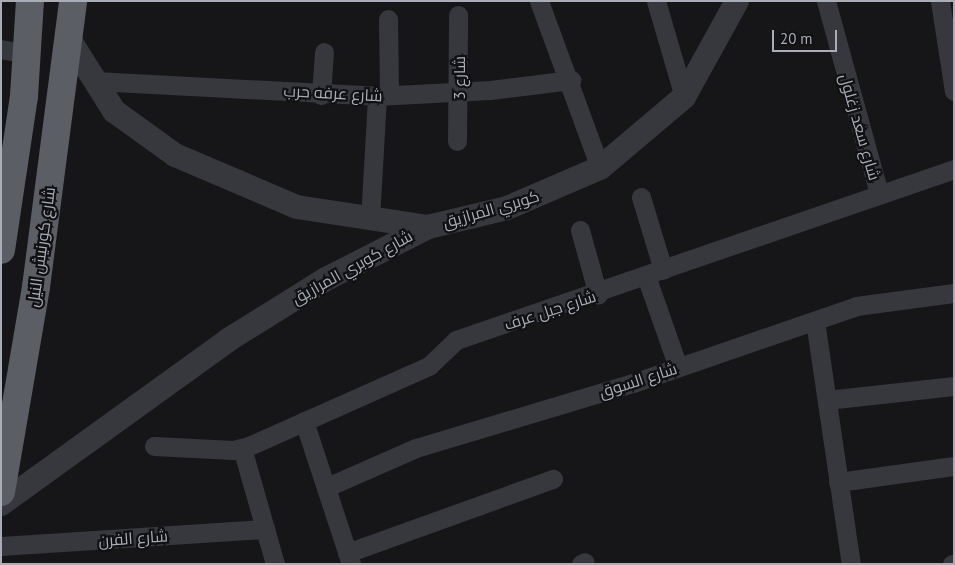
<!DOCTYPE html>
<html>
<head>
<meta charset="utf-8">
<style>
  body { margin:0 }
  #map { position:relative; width:955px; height:565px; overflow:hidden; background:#161618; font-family:"PT Sans",Cairo,sans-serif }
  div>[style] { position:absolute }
  .minor>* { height:19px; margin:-9.5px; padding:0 9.5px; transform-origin:9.5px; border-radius:9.5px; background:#37383d }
  .tertiary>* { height:24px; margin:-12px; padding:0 12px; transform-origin:12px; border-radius:12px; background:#37383d }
  .trunk>* { height:28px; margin:-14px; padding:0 14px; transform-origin:14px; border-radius:14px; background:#5b5e65 }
  span { translate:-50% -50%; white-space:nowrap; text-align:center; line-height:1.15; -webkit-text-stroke:4.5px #111113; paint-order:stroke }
  .street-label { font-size:16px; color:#a8adb8 }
  .frame { position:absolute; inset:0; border:2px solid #a8adb8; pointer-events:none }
  .scale { position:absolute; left:772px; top:30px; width:65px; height:22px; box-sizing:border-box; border:2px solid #a8adb8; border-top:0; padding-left:6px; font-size:15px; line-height:18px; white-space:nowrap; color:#a8adb8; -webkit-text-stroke:4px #111113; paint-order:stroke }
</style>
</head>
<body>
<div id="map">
  <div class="minor">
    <i style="left:539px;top:1px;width:178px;rotate:69.9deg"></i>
    <i style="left:656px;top:1px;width:100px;rotate:73.7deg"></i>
    <i style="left:826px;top:1px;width:200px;rotate:74.6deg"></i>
    <i style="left:940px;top:1px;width:91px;rotate:81.2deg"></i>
    <i style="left:388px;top:19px;width:76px;rotate:89.2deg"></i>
    <i style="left:1px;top:49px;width:26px;rotate:11deg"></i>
    <i style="left:95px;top:81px;width:282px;rotate:3deg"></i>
    <i style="left:377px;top:96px;width:113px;rotate:-3deg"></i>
    <i style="left:490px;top:90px;width:82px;rotate:-7deg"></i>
    <i style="left:321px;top:95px;width:43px;rotate:-86deg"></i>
    <i style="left:457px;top:141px;width:126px;rotate:-89.5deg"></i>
    <i style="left:641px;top:197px;width:76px;rotate:73.2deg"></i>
    <i style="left:370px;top:219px;width:123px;rotate:-86.7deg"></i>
    <i style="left:580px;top:230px;width:67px;rotate:74.5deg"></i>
    <i style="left:646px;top:276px;width:96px;rotate:70.6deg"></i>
    <i style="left:815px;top:321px;width:246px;rotate:81.6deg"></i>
    <i style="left:827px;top:400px;width:128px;rotate:-6.3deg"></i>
    <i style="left:304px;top:421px;width:151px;rotate:71.8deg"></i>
    <i style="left:154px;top:446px;width:79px;rotate:2.9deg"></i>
    <i style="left:233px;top:450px;width:16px;rotate:-14deg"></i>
    <i style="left:249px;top:446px;width:197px;rotate:-24deg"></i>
    <i style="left:429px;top:366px;width:37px;rotate:-44deg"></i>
    <i style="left:456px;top:340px;width:527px;rotate:-18.95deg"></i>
    <i style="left:242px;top:448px;width:121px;rotate:74.1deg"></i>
    <i style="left:838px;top:482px;width:117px;rotate:-7.9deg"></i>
    <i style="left:327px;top:487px;width:97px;rotate:-23.7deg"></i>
    <i style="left:416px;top:448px;width:227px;rotate:-16.7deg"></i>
    <i style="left:633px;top:383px;width:236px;rotate:-19deg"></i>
    <i style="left:856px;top:306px;width:99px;rotate:-7.6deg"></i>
    <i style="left:1px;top:546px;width:265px;rotate:-3.7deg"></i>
    <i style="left:347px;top:553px;width:219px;rotate:-19.8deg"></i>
    <i style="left:581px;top:564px;width:4px;rotate:-27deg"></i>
    <i style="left:952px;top:564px;width:2px"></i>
  </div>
  <div class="tertiary">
    <i style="left:67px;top:36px;width:89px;rotate:57.9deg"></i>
    <i style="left:114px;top:111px;width:75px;rotate:35.8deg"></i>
    <i style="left:175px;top:155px;width:133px;rotate:23.1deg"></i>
    <i style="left:297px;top:207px;width:133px;rotate:8.7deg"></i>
    <i style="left:1px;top:504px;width:280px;rotate:-35.8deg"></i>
    <i style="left:228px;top:340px;width:115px;rotate:-31.9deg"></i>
    <i style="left:326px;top:279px;width:114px;rotate:-27deg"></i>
    <i style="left:428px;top:227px;width:81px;rotate:-13.5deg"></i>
    <i style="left:507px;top:208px;width:101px;rotate:-23.3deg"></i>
    <i style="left:600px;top:168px;width:110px;rotate:-40.2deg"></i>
    <i style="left:684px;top:97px;width:110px;rotate:-61.1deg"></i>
  </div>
  <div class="trunk">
    <i style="left:1px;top:250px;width:156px;rotate:-81.5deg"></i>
    <i style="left:24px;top:96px;width:95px;rotate:-86.4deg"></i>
    <i style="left:1px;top:492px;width:208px;rotate:-80.3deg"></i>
    <i style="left:36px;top:287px;width:288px;rotate:-82.6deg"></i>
  </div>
  <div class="street-label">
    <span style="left:459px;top:78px;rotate:-90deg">شارع 3</span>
    <span style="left:333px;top:93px;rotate:3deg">شارع عرفه حرب</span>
    <span style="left:860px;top:127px;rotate:74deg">شارع سعد زغلول</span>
    <span style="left:491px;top:209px;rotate:-16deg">كوبري المرازيق</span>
    <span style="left:41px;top:247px;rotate:-82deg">شارع كورنيش النيل</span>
    <span style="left:352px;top:267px;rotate:-29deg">شارع كوبري المرازيق</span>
    <span style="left:550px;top:310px;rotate:-18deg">شارع جبل عرف</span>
    <span style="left:638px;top:380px;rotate:-18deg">شارع السوق</span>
    <span style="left:133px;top:538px;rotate:-4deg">شارع الفرن</span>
  </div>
  <div class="frame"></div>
  <div class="scale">20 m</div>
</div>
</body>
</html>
